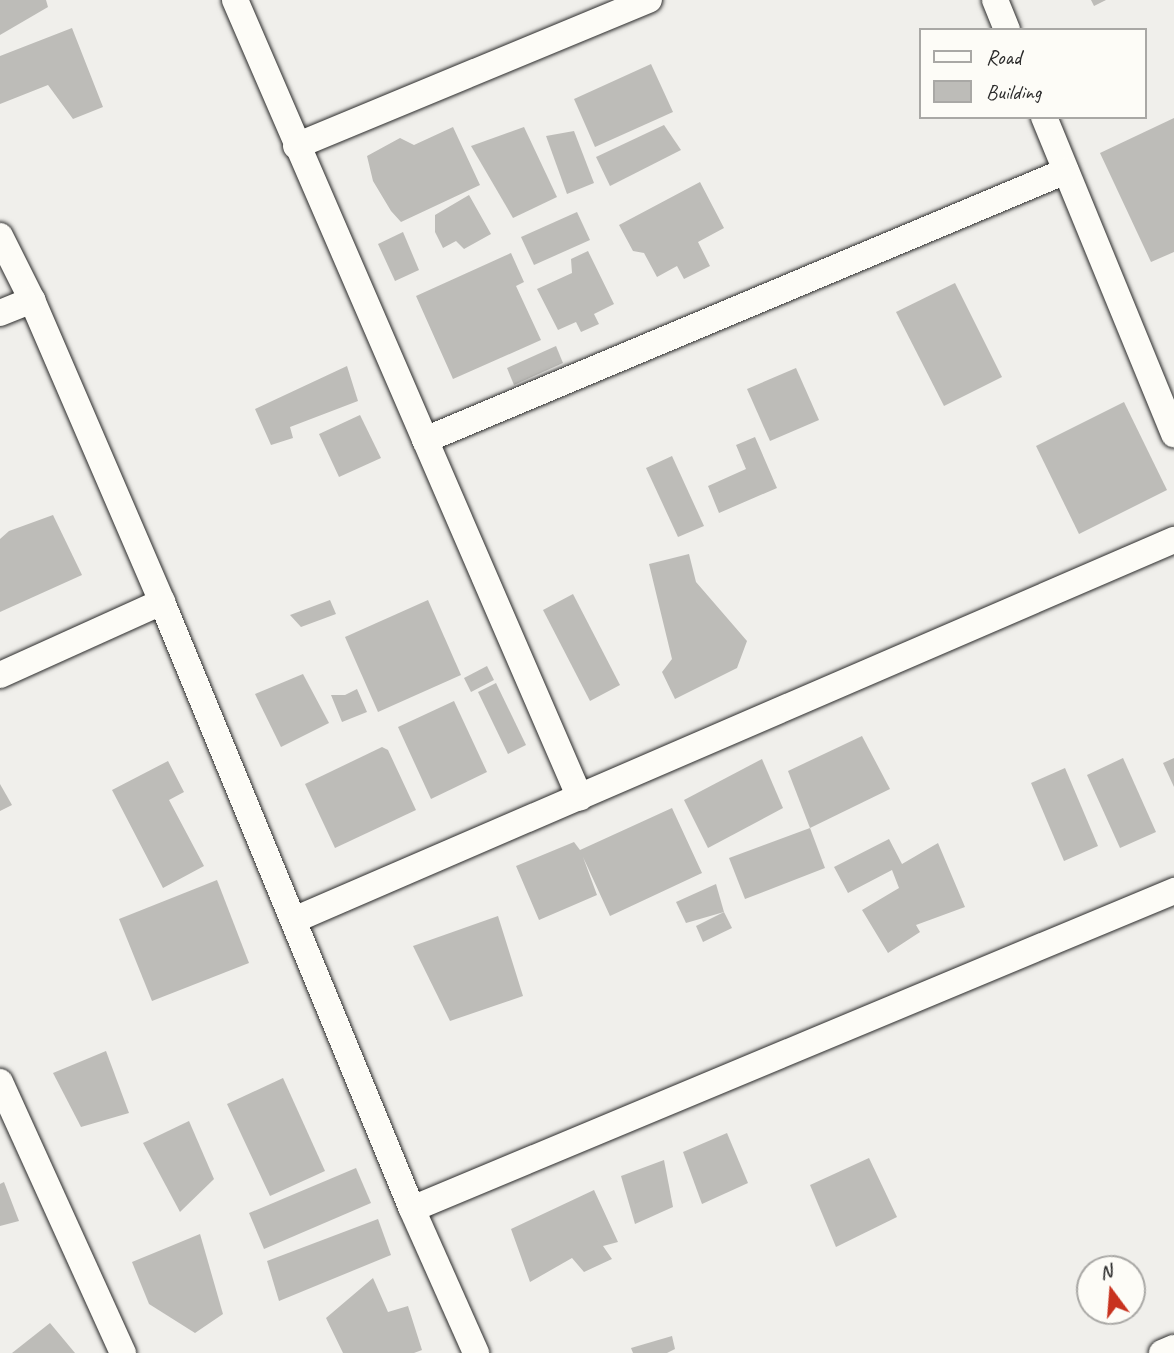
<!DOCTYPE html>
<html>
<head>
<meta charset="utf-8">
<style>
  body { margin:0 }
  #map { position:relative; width:1174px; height:1353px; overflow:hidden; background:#f0efeb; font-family:Caveat,sans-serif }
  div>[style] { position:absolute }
  .building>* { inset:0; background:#bdbcb8 }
  .roads { filter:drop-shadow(0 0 2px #2b2b2b) drop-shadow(0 0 2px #2b2b2b) }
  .street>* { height:26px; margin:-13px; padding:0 13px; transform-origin:13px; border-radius:13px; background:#fdfcf7 }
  span { translate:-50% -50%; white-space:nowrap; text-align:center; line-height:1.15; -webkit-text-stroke:5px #fdfcf7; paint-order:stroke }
  .legend { position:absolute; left:919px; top:28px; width:228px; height:91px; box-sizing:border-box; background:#fdfcf7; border:2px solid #a9a8a5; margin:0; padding:9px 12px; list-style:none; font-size:21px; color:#2b2b2b }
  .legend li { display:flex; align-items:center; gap:14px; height:35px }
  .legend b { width:35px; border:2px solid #a9a8a5 }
  .north { position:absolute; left:1076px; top:1255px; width:70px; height:70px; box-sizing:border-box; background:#fdfcf7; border:2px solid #a9a8a5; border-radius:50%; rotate:344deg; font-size:19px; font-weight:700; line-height:28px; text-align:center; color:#2b2b2b }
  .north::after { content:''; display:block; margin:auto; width:24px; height:32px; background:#c8321e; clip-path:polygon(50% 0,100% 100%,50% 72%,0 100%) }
</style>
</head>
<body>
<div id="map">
  <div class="building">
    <i style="clip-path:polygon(0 0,46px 0,48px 7px,0 35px)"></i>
    <i style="clip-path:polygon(1091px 0,1106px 0,1094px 6px)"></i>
    <i style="clip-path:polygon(72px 28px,103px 107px,73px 119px,48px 85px,0 104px,0 56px)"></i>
    <i style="clip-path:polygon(651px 64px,673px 112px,595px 147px,574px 99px)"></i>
    <i style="clip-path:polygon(1174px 118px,1174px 252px,1151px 262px,1100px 153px)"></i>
    <i style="clip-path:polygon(664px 125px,681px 150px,610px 186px,596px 157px)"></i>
    <i style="clip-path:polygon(453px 127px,480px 185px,401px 222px,391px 211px,373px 181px,367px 156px,400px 138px,414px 145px)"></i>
    <i style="clip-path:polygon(524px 127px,557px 197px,513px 218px,471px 146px)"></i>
    <i style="clip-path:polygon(574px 131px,594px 183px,567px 194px,546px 136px)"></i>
    <i style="clip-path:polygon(700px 182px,724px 228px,698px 242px,710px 266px,684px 279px,677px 266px,657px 277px,644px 253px,633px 251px,619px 225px)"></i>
    <i style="clip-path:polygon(469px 195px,491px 234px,464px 249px,456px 241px,443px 248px,435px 232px,435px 215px)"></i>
    <i style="clip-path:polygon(577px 212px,590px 240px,534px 265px,521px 237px)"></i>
    <i style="clip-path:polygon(403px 232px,419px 270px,395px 281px,378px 244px)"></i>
    <i style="clip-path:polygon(588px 251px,614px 304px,594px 314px,599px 324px,581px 332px,576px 322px,558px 330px,537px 289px,572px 273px,571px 259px)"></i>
    <i style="clip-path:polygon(511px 253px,524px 282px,516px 286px,541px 340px,453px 379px,416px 296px)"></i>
    <i style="clip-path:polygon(955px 283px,1002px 377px,944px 406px,896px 312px)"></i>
    <i style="clip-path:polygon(556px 346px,563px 363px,514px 385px,507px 368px)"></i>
    <i style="clip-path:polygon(347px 366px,358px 401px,290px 427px,293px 438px,271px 445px,255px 409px)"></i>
    <i style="clip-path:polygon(796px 368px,819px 420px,770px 441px,747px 389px)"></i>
    <i style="clip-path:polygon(1124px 402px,1167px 490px,1079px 534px,1036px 446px)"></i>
    <i style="clip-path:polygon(360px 415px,381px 458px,339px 477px,319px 434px)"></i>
    <i style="clip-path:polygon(755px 437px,777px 488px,719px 513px,708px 486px,746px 469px,736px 445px)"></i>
    <i style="clip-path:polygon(672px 456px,704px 526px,678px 537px,646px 468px)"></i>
    <i style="clip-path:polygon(53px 515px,82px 575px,0 612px,0 539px,9px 531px)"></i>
    <i style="clip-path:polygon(689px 554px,696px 582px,747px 641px,737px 668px,675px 699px,662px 672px,672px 659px,649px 564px)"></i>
    <i style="clip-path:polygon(573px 594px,620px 685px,590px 701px,543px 610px)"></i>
    <i style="clip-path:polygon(330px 600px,336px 614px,301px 627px,290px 615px)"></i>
    <i style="clip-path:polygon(428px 600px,461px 675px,378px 712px,345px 637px)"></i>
    <i style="clip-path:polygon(487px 666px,494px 680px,471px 692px,464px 678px)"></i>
    <i style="clip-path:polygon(303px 674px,329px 723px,281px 747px,255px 694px)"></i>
    <i style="clip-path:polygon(496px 683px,526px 745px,508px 754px,478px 692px)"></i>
    <i style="clip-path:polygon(357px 689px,367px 712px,342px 722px,331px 695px,345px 695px)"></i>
    <i style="clip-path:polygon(454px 701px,487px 772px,431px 799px,398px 727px)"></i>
    <i style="clip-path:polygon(862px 736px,890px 789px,810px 828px,788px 771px)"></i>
    <i style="clip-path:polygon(382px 747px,388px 750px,416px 810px,335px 848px,305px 784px)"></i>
    <i style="clip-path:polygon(1123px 758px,1156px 832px,1120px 848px,1087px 775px)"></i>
    <i style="clip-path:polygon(1174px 758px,1174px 787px,1163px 763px)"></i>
    <i style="clip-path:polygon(762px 759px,783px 808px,708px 848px,684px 800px)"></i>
    <i style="clip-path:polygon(168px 761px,184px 792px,169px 800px,204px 866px,163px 888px,112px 790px)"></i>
    <i style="clip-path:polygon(1065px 768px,1098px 846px,1064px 861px,1031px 783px)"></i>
    <i style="clip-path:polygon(0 784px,12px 805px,0 811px)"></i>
    <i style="clip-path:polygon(672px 808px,702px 873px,610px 916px,583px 857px,597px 895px,539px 920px,516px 866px,574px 842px,580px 850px)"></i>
    <i style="clip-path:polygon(810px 828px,825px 868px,745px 899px,729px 858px)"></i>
    <i style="clip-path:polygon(889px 839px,902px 864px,938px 843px,965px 907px,916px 925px,920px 932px,888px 953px,862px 910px,899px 888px,892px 870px,848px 893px,834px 867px)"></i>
    <i style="clip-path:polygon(217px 880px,249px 963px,152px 1001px,119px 919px)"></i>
    <i style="clip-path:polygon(716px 884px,724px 912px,686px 923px,676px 902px)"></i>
    <i style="clip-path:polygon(724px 912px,732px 928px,703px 942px,696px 926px)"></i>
    <i style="clip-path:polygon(498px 916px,523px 996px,450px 1021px,413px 946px)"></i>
    <i style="clip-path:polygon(106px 1051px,129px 1113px,81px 1127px,53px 1073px)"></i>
    <i style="clip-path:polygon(283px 1078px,325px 1171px,270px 1196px,227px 1104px)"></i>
    <i style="clip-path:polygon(189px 1121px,214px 1179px,180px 1212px,143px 1143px)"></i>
    <i style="clip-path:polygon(727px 1133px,748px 1183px,702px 1204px,683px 1152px)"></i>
    <i style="clip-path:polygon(869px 1158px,897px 1217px,836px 1247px,810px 1185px)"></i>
    <i style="clip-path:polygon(664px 1160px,673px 1207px,635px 1224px,621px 1176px)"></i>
    <i style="clip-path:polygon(356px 1168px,371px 1203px,264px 1249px,249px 1213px)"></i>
    <i style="clip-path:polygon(4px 1182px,19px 1221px,0 1226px,0 1184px)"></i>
    <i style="clip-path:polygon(594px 1190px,618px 1242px,603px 1246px,612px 1259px,584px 1272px,572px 1258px,530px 1282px,511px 1229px)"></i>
    <i style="clip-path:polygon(378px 1219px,391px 1255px,279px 1301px,267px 1261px)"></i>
    <i style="clip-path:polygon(200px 1234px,223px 1314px,195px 1333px,149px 1304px,132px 1262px)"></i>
    <i style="clip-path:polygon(373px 1278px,388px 1312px,408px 1306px,422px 1350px,414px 1353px,343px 1353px,326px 1318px)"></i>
    <i style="clip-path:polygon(50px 1323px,75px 1353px,12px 1353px)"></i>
    <i style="clip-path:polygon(672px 1336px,675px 1349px,667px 1353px,633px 1353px,631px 1348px)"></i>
  </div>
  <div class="roads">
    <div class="street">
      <i style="left:235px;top:0;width:869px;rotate:66.62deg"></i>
      <i style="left:995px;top:0;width:32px;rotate:68deg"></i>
      <i style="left:1044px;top:117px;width:343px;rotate:67.7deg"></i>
      <i style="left:296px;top:146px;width:382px;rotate:-22.5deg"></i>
      <i style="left:0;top:236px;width:72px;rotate:63.4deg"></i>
      <i style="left:32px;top:300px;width:329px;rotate:66.7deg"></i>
      <i style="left:162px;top:602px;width:656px;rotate:67.62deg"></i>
      <i style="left:412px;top:1209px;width:158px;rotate:66deg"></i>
      <i style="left:0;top:313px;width:35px;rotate:-22deg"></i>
      <i style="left:425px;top:440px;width:695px;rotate:-22.77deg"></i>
      <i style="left:0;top:675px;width:178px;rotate:-24.3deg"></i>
      <i style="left:294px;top:920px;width:959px;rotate:-23.36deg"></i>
      <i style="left:0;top:1082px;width:298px;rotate:65.6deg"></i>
      <i style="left:412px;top:1209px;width:826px;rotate:-22.65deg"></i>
      <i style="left:1162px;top:1353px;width:13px;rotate:-23deg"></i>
    </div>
  </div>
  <ul class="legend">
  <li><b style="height:9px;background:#fdfcf7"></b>Road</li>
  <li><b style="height:19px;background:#bdbcb8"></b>Building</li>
  </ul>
  <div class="north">N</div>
</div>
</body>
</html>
